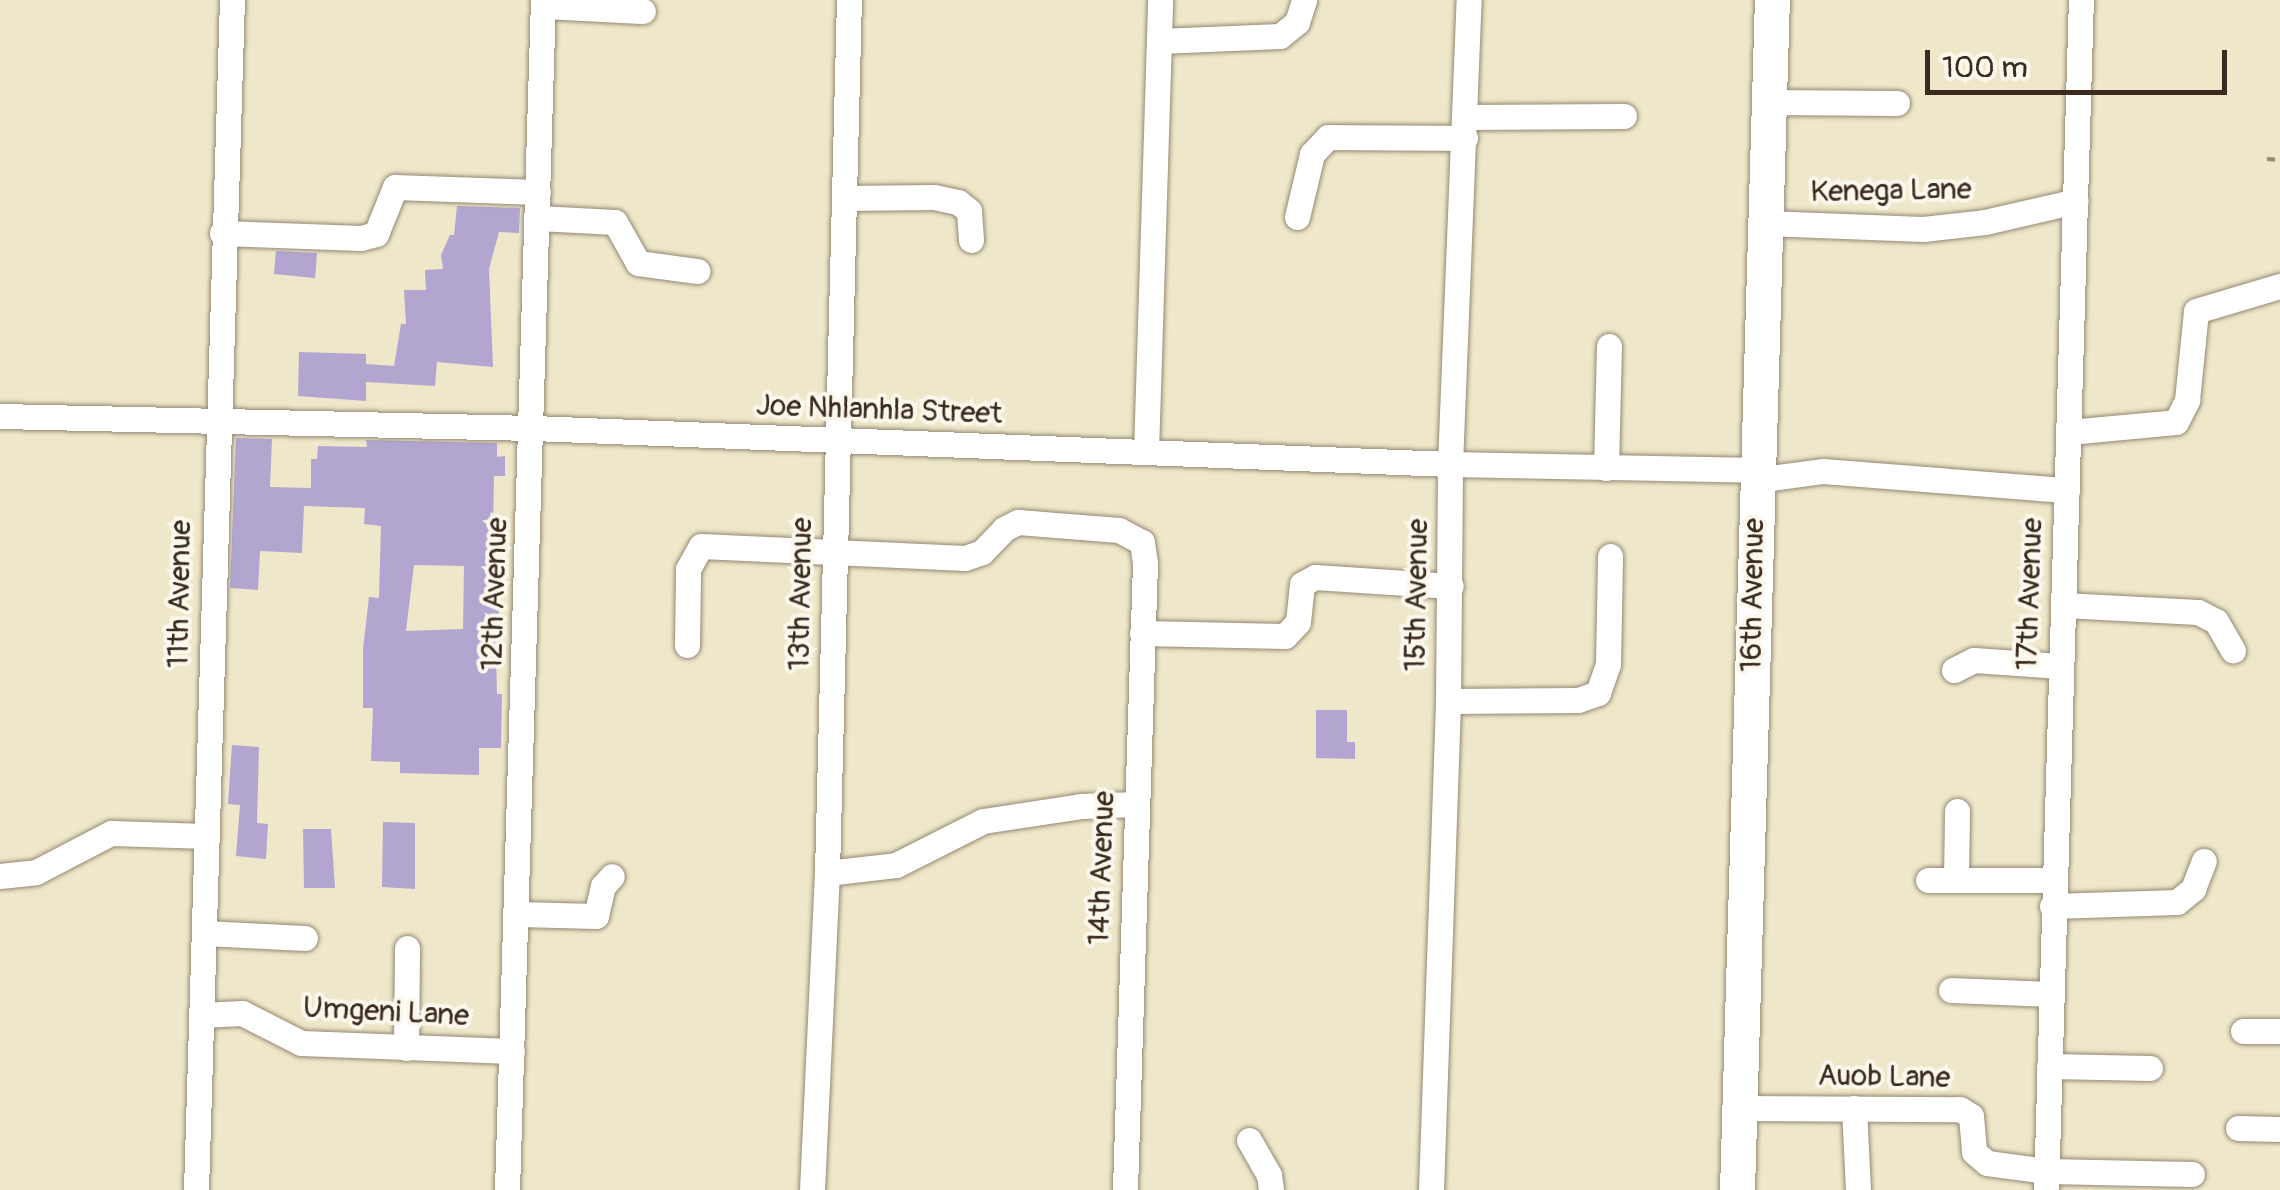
<!DOCTYPE html>
<html>
<head>
<meta charset="utf-8">
<style>
  body { margin:0 }
  #map { position:relative; width:2280px; height:1190px; overflow:hidden; background:#eee7c9; font-family:Pangolin,sans-serif }
  div>[style] { position:absolute }
  .building>* { inset:0; background:#b2a6d1 }
  .path>* { height:4px; margin-top:-2px; transform-origin:0; background:repeating-linear-gradient(90deg,#948874 0 8px,transparent 0 16px) }
  .roads { filter:drop-shadow(0 0 2px #948874) drop-shadow(0 0 2px #948874) }
  .street>* { height:25px; margin:-12.5px; padding:0 12.5px; transform-origin:12.5px; border-radius:12.5px; background:#fff }
  .secondary>* { height:35px; margin:-17.5px; padding:0 17.5px; transform-origin:17.5px; border-radius:17.5px; background:#fff }
  span { translate:-50% -50%; white-space:nowrap; text-align:center; line-height:1.15; -webkit-text-stroke:8px #fbf7ec; paint-order:stroke }
  .street-label { font-size:30px; color:#3b2a1e }
  .scale { position:absolute; left:1925px; top:50px; width:302px; height:45px; box-sizing:border-box; border:5px solid #3b2a1e; border-top:0; padding-left:12px; font-size:30px; line-height:35px; white-space:nowrap; color:#3b2a1e; -webkit-text-stroke:8px #fbf7ec; paint-order:stroke }
</style>
</head>
<body>
<div id="map">
  <div class="building">
    <i style="clip-path:polygon(457px 206px,520px 208px,519px 233px,499px 232px,489px 269px,493px 367px,437px 362px,435px 386px,366px 382px,366px 401px,298px 396px,299px 352px,366px 354px,366px 364px,394px 366px,401px 324px,406px 324px,404px 290px,426px 290px,425px 270px,443px 269px,441px 255px,450px 235px,454px 235px)"></i>
    <i style="clip-path:polygon(276px 251px,317px 253px,315px 278px,274px 274px)"></i>
    <i style="clip-path:polygon(evenodd,236px 438px,272px 439px,270px 487px,311px 488px,311px 459px,317px 459px,318px 446px,367px 447px,366px 440px,497px 443px,497px 457px,505px 456px,505px 476px,494px 476px,493px 525px,500px 525px,499px 615px,495px 615px,497px 694px,502px 694px,501px 748px,479px 748px,479px 775px,400px 773px,400px 762px,371px 761px,373px 708px,363px 708px,363px 649px,369px 597px,379px 598px,381px 526px,364px 524px,365px 508px,304px 506px,302px 553px,260px 551px,258px 590px,230px 588px,236px 438px,414px 565px,464px 566px,463px 629px,406px 631px,414px 565px)"></i>
    <i style="clip-path:polygon(1316px 710px,1347px 710px,1347px 742px,1355px 742px,1355px 759px,1316px 758px)"></i>
    <i style="clip-path:polygon(232px 745px,259px 747px,257px 823px,268px 824px,266px 859px,236px 856px,240px 805px,228px 804px)"></i>
    <i style="clip-path:polygon(383px 822px,415px 823px,415px 889px,382px 887px)"></i>
    <i style="clip-path:polygon(303px 829px,331px 829px,335px 888px,304px 888px)"></i>
  </div>
  <div class="path">
    <i style="left:2267px;top:159px;width:13px;rotate:4deg"></i>
  </div>
  <div class="roads">
    <div class="street">
      <i style="left:543px;top:6px;width:100px;rotate:2.9deg"></i>
      <i style="left:1159px;top:41px;width:121px;rotate:-2.4deg"></i>
      <i style="left:1280px;top:36px;width:22px;rotate:-39deg"></i>
      <i style="left:1297px;top:22px;width:23px;rotate:-72deg"></i>
      <i style="left:1769px;top:102px;width:128px;rotate:0.4deg"></i>
      <i style="left:1466px;top:117px;width:158px;rotate:-0.4deg"></i>
      <i style="left:844px;top:198px;width:90px;rotate:-0.6deg"></i>
      <i style="left:934px;top:197px;width:25px;rotate:12deg"></i>
      <i style="left:958px;top:202px;width:14px;rotate:39deg"></i>
      <i style="left:969px;top:211px;width:29px;rotate:86deg"></i>
      <i style="left:1297px;top:217px;width:65px;rotate:-76.6deg"></i>
      <i style="left:1312px;top:154px;width:23px;rotate:-47deg"></i>
      <i style="left:1328px;top:137px;width:137px;rotate:0.4deg"></i>
      <i style="left:538px;top:218px;width:77px;rotate:3deg"></i>
      <i style="left:615px;top:222px;width:47px;rotate:60.7deg"></i>
      <i style="left:638px;top:263px;width:60px;rotate:7.7deg"></i>
      <i style="left:1765px;top:223px;width:158px;rotate:2.2deg"></i>
      <i style="left:1923px;top:229px;width:62px;rotate:-6.4deg"></i>
      <i style="left:1985px;top:222px;width:93px;rotate:-13deg"></i>
      <i style="left:222px;top:233px;width:139px;rotate:2.1deg"></i>
      <i style="left:361px;top:238px;width:16px;rotate:-15deg"></i>
      <i style="left:376px;top:234px;width:51px;rotate:-68deg"></i>
      <i style="left:395px;top:187px;width:143px;rotate:2deg"></i>
      <i style="left:0;top:416px;width:533px;rotate:1.29deg"></i>
      <i style="left:533px;top:428px;width:918px;rotate:2.25deg"></i>
      <i style="left:1450px;top:464px;width:306px;rotate:1.1deg"></i>
      <i style="left:2069px;top:432px;width:107px;rotate:-5.3deg"></i>
      <i style="left:2176px;top:422px;width:25px;rotate:-63deg"></i>
      <i style="left:2187px;top:400px;width:89px;rotate:-84.2deg"></i>
      <i style="left:2196px;top:311px;width:88px;rotate:-16.6deg"></i>
      <i style="left:1146px;top:452px;width:452px;rotate:-88.2deg"></i>
      <i style="left:1606px;top:468px;width:122px;rotate:-88.6deg"></i>
      <i style="left:1756px;top:480px;width:68px;rotate:-7.7deg"></i>
      <i style="left:1823px;top:471px;width:245px;rotate:4.5deg"></i>
      <i style="left:2063px;top:605px;width:135px;rotate:3deg"></i>
      <i style="left:2198px;top:612px;width:20px;rotate:27deg"></i>
      <i style="left:2216px;top:621px;width:34px;rotate:60deg"></i>
      <i style="left:1142px;top:633px;width:143px;rotate:1.2deg"></i>
      <i style="left:1285px;top:636px;width:19px;rotate:-47deg"></i>
      <i style="left:1298px;top:622px;width:38px;rotate:-84deg"></i>
      <i style="left:1302px;top:584px;width:15px;rotate:-28deg"></i>
      <i style="left:1315px;top:577px;width:136px;rotate:3.8deg"></i>
      <i style="left:687px;top:645px;width:76px;rotate:-89.2deg"></i>
      <i style="left:688px;top:569px;width:26px;rotate:-61deg"></i>
      <i style="left:701px;top:546px;width:264px;rotate:2.6deg"></i>
      <i style="left:965px;top:558px;width:18px;rotate:-19deg"></i>
      <i style="left:982px;top:552px;width:32px;rotate:-46deg"></i>
      <i style="left:1004px;top:529px;width:16px;rotate:-27deg"></i>
      <i style="left:1018px;top:522px;width:101px;rotate:4.5deg"></i>
      <i style="left:1119px;top:530px;width:26px;rotate:28deg"></i>
      <i style="left:1142px;top:542px;width:21px;rotate:82deg"></i>
      <i style="left:1145px;top:563px;width:627px;rotate:91.83deg"></i>
      <i style="left:1954px;top:670px;width:22px;rotate:-27deg"></i>
      <i style="left:1974px;top:660px;width:86px;rotate:4deg"></i>
      <i style="left:1448px;top:701px;width:130px;rotate:-0.4deg"></i>
      <i style="left:1578px;top:700px;width:21px;rotate:-19deg"></i>
      <i style="left:1598px;top:693px;width:31px;rotate:-71deg"></i>
      <i style="left:1608px;top:664px;width:108px;rotate:-88.9deg"></i>
      <i style="left:827px;top:873px;width:69px;rotate:-6.6deg"></i>
      <i style="left:896px;top:865px;width:97px;rotate:-26.8deg"></i>
      <i style="left:983px;top:821px;width:99px;rotate:-8.7deg"></i>
      <i style="left:1081px;top:806px;width:56px;rotate:-2deg"></i>
      <i style="left:0;top:876px;width:36px;rotate:-6deg"></i>
      <i style="left:36px;top:872px;width:85px;rotate:-27.5deg"></i>
      <i style="left:111px;top:833px;width:96px;rotate:1.8deg"></i>
      <i style="left:1956px;top:878px;width:67px;rotate:-89.1deg"></i>
      <i style="left:1928px;top:880px;width:124px"></i>
      <i style="left:2052px;top:906px;width:125px;rotate:-1.8deg"></i>
      <i style="left:2177px;top:902px;width:21px;rotate:-39deg"></i>
      <i style="left:2193px;top:889px;width:30px;rotate:-69deg"></i>
      <i style="left:518px;top:914px;width:78px;rotate:1.5deg"></i>
      <i style="left:596px;top:916px;width:31px;rotate:-77deg"></i>
      <i style="left:603px;top:886px;width:13px;rotate:-48deg"></i>
      <i style="left:204px;top:933px;width:101px;rotate:2.8deg"></i>
      <i style="left:1951px;top:990px;width:100px;rotate:2.3deg"></i>
      <i style="left:202px;top:1015px;width:40px;rotate:-2.9deg"></i>
      <i style="left:242px;top:1013px;width:66px;rotate:27deg"></i>
      <i style="left:301px;top:1043px;width:211px;rotate:2.2deg"></i>
      <i style="left:2243px;top:1031px;width:37px"></i>
      <i style="left:406px;top:1048px;width:100px;rotate:-89.4deg"></i>
      <i style="left:2049px;top:1066px;width:101px;rotate:1.1deg"></i>
      <i style="left:1740px;top:1108px;width:220px;rotate:0.3deg"></i>
      <i style="left:1960px;top:1109px;width:13px;rotate:32deg"></i>
      <i style="left:1971px;top:1116px;width:36px;rotate:85deg"></i>
      <i style="left:1974px;top:1152px;width:17px;rotate:40deg"></i>
      <i style="left:1987px;top:1163px;width:61px;rotate:7.6deg"></i>
      <i style="left:2047px;top:1171px;width:145px;rotate:1.2deg"></i>
      <i style="left:1854px;top:1108px;width:82px;rotate:87.2deg"></i>
      <i style="left:2238px;top:1128px;width:42px;rotate:1.4deg"></i>
      <i style="left:1249px;top:1140px;width:40px;rotate:60.3deg"></i>
      <i style="left:1269px;top:1175px;width:15px;rotate:82deg"></i>
      <i style="left:196px;top:1190px;width:1191px;rotate:-88.27deg"></i>
      <i style="left:507px;top:1190px;width:1191px;rotate:-88.27deg"></i>
      <i style="left:812px;top:1190px;width:317px;rotate:-87.3deg"></i>
      <i style="left:827px;top:873px;width:873px;rotate:-88.56deg"></i>
      <i style="left:1431px;top:1190px;width:489px;rotate:-88deg"></i>
      <i style="left:1448px;top:701px;width:237px;rotate:-89.5deg"></i>
      <i style="left:1450px;top:464px;width:464px;rotate:-87.7deg"></i>
      <i style="left:2046px;top:1190px;width:1191px;rotate:-88.32deg"></i>
    </div>
    <div class="secondary">
      <i style="left:1737px;top:1190px;width:1191px;rotate:-88.32deg"></i>
    </div>
  </div>
  <div class="street-label">
    <span style="left:1891px;top:191px;rotate:-1deg">Kenega Lane</span>
    <span style="left:879px;top:410px;rotate:2deg">Joe Nhlanhla Street</span>
    <span style="left:180px;top:594px;rotate:-89deg">11th Avenue</span>
    <span style="left:495px;top:594px;rotate:-88deg">12th Avenue</span>
    <span style="left:801px;top:594px;rotate:-89deg">13th Avenue</span>
    <span style="left:2030px;top:594px;rotate:-88deg">17th Avenue</span>
    <span style="left:1417px;top:595px;rotate:-89deg">15th Avenue</span>
    <span style="left:1753px;top:595px;rotate:-89deg">16th Avenue</span>
    <span style="left:1102px;top:868px;rotate:-88deg">14th Avenue</span>
    <span style="left:386px;top:1012px;rotate:3deg">Umgeni Lane</span>
    <span style="left:1884px;top:1077px;rotate:1deg">Auob Lane</span>
  </div>
  <div class="scale">100 m</div>
</div>
</body>
</html>
